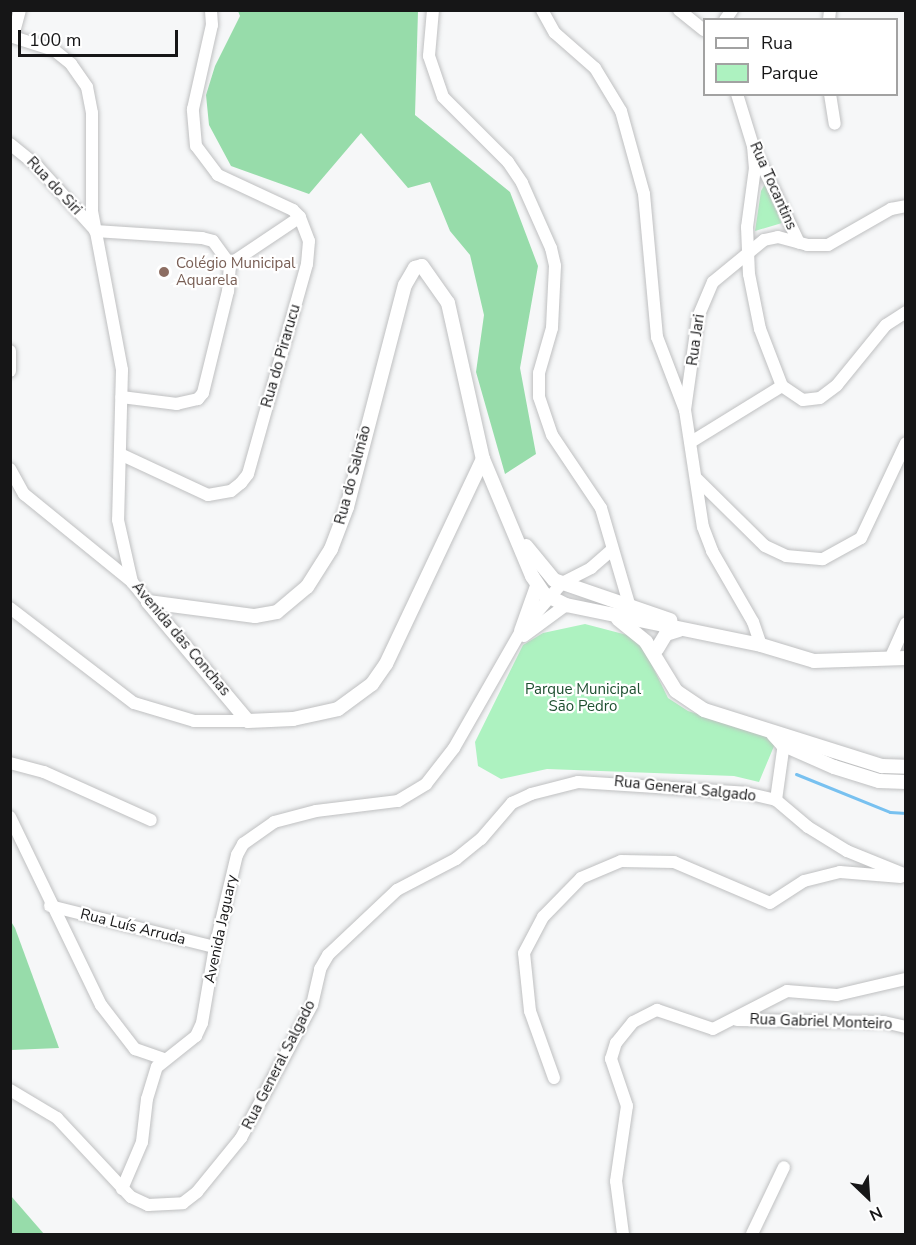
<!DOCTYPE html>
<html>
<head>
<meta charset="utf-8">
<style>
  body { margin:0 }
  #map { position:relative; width:916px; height:1245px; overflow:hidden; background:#f6f7f8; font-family:"Nunito Sans",sans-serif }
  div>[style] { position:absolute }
  .green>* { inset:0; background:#adf2c0 }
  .forest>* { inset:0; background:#97dcaa }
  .stream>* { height:3px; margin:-1.5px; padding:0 1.5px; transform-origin:1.5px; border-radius:1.5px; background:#78c1f0 }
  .roads { filter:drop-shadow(0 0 2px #bfc0c1) drop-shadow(0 0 2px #bfc0c1) }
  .minor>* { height:12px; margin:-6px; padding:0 6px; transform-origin:6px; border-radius:6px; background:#fff }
  .tertiary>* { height:14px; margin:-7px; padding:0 7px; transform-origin:7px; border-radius:7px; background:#fff }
  .dots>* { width:16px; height:16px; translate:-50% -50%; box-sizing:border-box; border:3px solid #fff; border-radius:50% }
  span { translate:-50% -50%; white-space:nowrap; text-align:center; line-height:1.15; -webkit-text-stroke:4.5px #fff; paint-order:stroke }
  .street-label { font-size:15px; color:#161617 }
  .education-label { font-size:15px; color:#785e54 }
  .left { translate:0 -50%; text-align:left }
  .park-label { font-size:15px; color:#1e5030 }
  .frame { position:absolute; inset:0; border:12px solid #161617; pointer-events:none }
  .legend { position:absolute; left:703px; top:18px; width:195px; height:78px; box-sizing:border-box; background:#fff; border:2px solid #a2a2a2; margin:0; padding:8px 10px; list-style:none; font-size:18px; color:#161617 }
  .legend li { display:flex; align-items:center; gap:12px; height:30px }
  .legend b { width:30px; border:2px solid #a2a2a2 }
  .north { position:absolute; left:838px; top:1167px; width:60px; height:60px; -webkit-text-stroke:4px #fff; paint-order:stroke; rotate:155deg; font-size:16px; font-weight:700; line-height:24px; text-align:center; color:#161617 }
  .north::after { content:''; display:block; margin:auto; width:21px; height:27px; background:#161617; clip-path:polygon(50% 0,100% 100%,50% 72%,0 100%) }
  .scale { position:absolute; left:18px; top:30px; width:160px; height:27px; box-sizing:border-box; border:3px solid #161617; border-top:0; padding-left:8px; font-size:18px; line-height:21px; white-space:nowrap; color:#161617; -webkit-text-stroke:4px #fff; paint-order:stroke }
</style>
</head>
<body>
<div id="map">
  <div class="green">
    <i style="clip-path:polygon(765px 184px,782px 223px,755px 231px,761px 191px)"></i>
    <i style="clip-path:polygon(585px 624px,631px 636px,645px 651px,668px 698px,688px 711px,777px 739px,759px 782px,734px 776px,547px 769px,501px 779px,478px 766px,475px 742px,523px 645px,543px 633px)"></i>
  </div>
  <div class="forest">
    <i style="clip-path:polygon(238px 11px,418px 11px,415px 115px,510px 192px,538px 266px,520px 368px,536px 454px,505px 474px,476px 372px,484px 315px,470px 255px,450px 231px,430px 182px,408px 188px,361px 133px,309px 194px,231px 166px,209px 125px,206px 95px,215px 66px,240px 16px)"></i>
    <i style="clip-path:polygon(10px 920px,15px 928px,59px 1048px,11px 1050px)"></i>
    <i style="clip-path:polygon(10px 1196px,11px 1196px,44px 1234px,11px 1234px)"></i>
  </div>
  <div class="stream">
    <i style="left:796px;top:774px;width:101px;rotate:22deg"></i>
    <i style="left:890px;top:812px;width:16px;rotate:4deg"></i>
  </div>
  <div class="roads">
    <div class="minor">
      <i style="left:433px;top:10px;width:46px;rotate:95deg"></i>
      <i style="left:429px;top:56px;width:43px;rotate:71.1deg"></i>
      <i style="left:443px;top:97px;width:92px;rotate:45deg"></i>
      <i style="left:508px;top:162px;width:25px;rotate:56deg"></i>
      <i style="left:522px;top:183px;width:71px;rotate:66deg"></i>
      <i style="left:551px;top:248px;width:18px;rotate:77deg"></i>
      <i style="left:555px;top:266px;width:62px;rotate:92.8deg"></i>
      <i style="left:552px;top:328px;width:47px;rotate:106.1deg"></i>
      <i style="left:539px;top:373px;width:24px;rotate:90deg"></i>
      <i style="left:539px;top:397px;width:40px;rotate:71.1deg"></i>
      <i style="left:552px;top:435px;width:88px;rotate:56.1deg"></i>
      <i style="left:601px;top:508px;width:103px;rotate:73.7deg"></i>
      <i style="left:542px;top:10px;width:26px;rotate:61deg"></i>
      <i style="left:555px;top:33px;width:53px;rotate:41.2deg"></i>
      <i style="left:595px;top:68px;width:50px;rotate:58.8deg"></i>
      <i style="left:621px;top:111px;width:86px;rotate:74.5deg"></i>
      <i style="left:644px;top:194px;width:144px;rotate:84.8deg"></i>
      <i style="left:657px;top:337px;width:78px;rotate:69deg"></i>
      <i style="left:685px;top:410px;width:118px;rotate:81.3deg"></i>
      <i style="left:703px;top:527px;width:26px;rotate:69deg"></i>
      <i style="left:712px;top:551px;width:82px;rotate:60deg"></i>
      <i style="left:753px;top:622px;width:24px;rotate:71deg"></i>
      <i style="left:679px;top:10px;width:32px;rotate:39deg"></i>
      <i style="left:725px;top:20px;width:12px;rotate:-55deg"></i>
      <i style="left:829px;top:20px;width:10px;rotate:-84deg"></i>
      <i style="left:10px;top:36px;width:46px;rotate:17.7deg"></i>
      <i style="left:54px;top:50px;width:22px;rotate:39deg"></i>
      <i style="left:71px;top:64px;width:28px;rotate:55deg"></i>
      <i style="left:87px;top:87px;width:26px;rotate:79deg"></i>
      <i style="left:92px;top:113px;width:98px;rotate:90deg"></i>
      <i style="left:92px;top:211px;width:162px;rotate:79.3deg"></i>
      <i style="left:122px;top:370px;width:150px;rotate:91.5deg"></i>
      <i style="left:118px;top:520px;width:64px;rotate:77.3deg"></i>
      <i style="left:132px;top:582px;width:26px;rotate:51deg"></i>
      <i style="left:13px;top:36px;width:27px;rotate:-75deg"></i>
      <i style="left:737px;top:94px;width:54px;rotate:72.9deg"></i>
      <i style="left:753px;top:146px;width:107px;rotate:64.6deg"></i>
      <i style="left:830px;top:94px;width:30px;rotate:81deg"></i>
      <i style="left:10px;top:144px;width:35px;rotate:39deg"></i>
      <i style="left:37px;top:166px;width:86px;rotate:47.8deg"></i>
      <i style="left:753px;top:146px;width:22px;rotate:85deg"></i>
      <i style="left:755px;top:168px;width:60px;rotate:97.7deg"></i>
      <i style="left:747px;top:227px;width:47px;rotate:87.6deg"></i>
      <i style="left:749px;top:274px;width:56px;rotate:78.7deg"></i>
      <i style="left:760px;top:329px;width:61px;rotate:68.9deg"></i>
      <i style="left:782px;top:386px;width:25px;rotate:34deg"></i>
      <i style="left:803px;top:400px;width:17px;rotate:-7deg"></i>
      <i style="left:820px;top:398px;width:21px;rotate:-37deg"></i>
      <i style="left:837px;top:385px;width:77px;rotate:-50.8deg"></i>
      <i style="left:886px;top:325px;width:24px;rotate:-33deg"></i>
      <i style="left:95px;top:231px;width:107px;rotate:3.7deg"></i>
      <i style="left:202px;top:238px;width:11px;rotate:15deg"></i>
      <i style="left:213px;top:241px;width:29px;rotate:54deg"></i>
      <i style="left:230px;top:264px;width:27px;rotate:94deg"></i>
      <i style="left:228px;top:291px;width:105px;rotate:103.8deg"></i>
      <i style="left:203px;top:393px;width:8px;rotate:130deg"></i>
      <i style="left:198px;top:399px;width:22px;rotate:167deg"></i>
      <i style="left:177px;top:404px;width:56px;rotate:-172.9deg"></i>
      <i style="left:230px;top:264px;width:84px;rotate:-33.9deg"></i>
      <i style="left:10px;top:351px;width:20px;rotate:90deg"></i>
      <i style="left:685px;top:410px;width:94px;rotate:-82deg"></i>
      <i style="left:698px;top:317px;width:38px;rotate:-67deg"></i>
      <i style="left:713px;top:282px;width:66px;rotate:-39.5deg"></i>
      <i style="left:764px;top:240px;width:14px;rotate:-12deg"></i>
      <i style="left:778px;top:237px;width:30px;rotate:15deg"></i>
      <i style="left:807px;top:245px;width:21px"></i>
      <i style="left:828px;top:245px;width:73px;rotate:-29.7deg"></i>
      <i style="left:891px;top:209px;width:15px;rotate:-11deg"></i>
      <i style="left:691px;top:442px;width:107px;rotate:-31.6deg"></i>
      <i style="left:120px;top:454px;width:97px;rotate:25deg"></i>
      <i style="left:208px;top:495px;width:23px;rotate:-10deg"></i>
      <i style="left:231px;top:491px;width:13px;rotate:-39deg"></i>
      <i style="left:241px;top:483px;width:11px;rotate:-52deg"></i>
      <i style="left:248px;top:474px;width:218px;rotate:-74.3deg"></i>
      <i style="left:307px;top:264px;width:23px;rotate:-85deg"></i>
      <i style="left:309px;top:241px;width:26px;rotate:-111deg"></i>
      <i style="left:300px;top:217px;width:10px;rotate:-135deg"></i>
      <i style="left:293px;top:210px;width:83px;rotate:-155deg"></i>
      <i style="left:218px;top:175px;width:36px;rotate:-127deg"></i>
      <i style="left:196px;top:146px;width:37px;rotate:-95deg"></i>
      <i style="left:193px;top:109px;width:86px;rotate:-77.3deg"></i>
      <i style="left:212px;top:25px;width:15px;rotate:-94deg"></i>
      <i style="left:10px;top:469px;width:29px;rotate:61deg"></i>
      <i style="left:24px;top:494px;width:138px;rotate:39.1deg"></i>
      <i style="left:697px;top:479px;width:95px;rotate:44.6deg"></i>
      <i style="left:765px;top:546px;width:23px;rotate:25deg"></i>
      <i style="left:786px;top:556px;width:37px;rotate:5deg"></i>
      <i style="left:823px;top:559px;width:43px;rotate:-28.9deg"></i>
      <i style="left:861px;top:538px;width:105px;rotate:-64.7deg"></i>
      <i style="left:10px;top:608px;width:156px;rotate:37.5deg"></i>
      <i style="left:134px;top:703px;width:63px;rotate:16.7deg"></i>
      <i style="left:194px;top:721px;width:54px"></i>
      <i style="left:524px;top:636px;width:52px;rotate:-36.4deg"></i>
      <i style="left:890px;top:659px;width:39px;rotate:-66deg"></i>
      <i style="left:10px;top:763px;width:35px;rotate:15deg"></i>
      <i style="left:44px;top:772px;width:117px;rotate:24.2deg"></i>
      <i style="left:776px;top:800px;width:65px;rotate:-82deg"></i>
      <i style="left:10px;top:817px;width:209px;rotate:64.2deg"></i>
      <i style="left:101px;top:1005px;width:56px;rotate:52.3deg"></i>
      <i style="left:135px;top:1049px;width:31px;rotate:19deg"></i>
      <i style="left:50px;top:906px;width:170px;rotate:14deg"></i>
      <i style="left:737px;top:1020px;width:147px;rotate:0.8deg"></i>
      <i style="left:884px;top:1022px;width:23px;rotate:13deg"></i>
      <i style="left:554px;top:1078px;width:71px;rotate:-109.7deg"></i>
      <i style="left:530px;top:1011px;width:58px;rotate:-95.9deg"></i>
      <i style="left:524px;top:953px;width:41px;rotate:-62.2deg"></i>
      <i style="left:543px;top:917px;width:54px;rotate:-45.7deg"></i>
      <i style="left:581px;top:878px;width:43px;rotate:-23deg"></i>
      <i style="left:621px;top:861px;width:53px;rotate:1.1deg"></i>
      <i style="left:674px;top:862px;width:104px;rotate:23.1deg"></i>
      <i style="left:770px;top:903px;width:40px;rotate:-32.9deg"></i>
      <i style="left:804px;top:881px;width:37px;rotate:-14deg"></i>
      <i style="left:840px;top:872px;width:61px;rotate:4.7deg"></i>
      <i style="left:10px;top:1090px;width:55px;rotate:30.8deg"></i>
      <i style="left:57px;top:1118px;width:108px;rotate:46.9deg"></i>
      <i style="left:131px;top:1197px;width:19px;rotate:25deg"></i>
      <i style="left:148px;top:1205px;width:35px;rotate:-3deg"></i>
      <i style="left:183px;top:1203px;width:18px;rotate:-38deg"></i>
      <i style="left:197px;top:1192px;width:70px;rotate:-50.8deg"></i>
      <i style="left:241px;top:1138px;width:151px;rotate:-61.9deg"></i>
      <i style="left:312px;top:1005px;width:37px;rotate:-77deg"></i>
      <i style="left:320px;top:969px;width:16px;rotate:-60deg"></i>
      <i style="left:328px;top:955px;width:95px;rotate:-43.3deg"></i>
      <i style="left:397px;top:890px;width:67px;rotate:-27.7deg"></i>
      <i style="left:456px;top:859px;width:32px;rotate:-39deg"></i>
      <i style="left:481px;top:839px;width:48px;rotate:-49.3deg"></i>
      <i style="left:512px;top:803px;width:21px;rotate:-25deg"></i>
      <i style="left:531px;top:794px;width:49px;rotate:-14.3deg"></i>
      <i style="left:578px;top:782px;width:168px;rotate:3.7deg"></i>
      <i style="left:746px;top:793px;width:31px;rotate:13deg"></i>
      <i style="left:776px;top:800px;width:42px;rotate:40.2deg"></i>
      <i style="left:808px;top:827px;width:46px;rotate:31.6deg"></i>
      <i style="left:847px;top:851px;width:64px;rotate:22.1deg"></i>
      <i style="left:122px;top:1189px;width:51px;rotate:-66.9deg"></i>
      <i style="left:142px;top:1142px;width:43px;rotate:-83.4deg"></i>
      <i style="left:147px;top:1099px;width:34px;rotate:-73deg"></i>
      <i style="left:157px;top:1067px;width:50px;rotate:-38.5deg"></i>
      <i style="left:196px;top:1036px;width:14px;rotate:-65deg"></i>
      <i style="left:202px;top:1023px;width:77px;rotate:-80.3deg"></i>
      <i style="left:215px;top:947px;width:95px;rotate:-76.6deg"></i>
      <i style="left:237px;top:855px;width:13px;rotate:-61deg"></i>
      <i style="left:243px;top:844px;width:38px;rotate:-35deg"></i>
      <i style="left:274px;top:822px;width:43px;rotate:-14.7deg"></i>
      <i style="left:316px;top:811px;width:83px;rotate:-7deg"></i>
      <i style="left:398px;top:801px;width:33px;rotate:-31deg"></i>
      <i style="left:426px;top:784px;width:46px;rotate:-52.1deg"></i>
      <i style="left:454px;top:748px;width:135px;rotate:-60.2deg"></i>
      <i style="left:521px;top:631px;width:63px;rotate:-49.5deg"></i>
      <i style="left:562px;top:583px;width:33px;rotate:-27deg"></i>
      <i style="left:591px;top:568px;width:28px;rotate:-41deg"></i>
      <i style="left:623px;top:1234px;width:53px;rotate:-97.5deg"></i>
      <i style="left:616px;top:1181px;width:76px;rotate:-81.7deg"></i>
      <i style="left:627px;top:1106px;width:50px;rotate:-108.8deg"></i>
      <i style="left:611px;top:1059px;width:17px;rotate:-73deg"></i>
      <i style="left:616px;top:1043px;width:27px;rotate:-51deg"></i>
      <i style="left:633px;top:1022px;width:27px;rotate:-27deg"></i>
      <i style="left:657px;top:1010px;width:59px;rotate:18.7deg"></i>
      <i style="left:713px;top:1029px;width:83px;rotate:-27.2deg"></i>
      <i style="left:787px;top:991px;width:50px;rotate:4.6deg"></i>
      <i style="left:837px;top:995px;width:71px;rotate:-13.1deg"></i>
      <i style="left:752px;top:1234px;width:74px;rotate:-64.5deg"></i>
    </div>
    <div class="tertiary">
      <i style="left:526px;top:546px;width:44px;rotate:50.5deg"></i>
      <i style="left:554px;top:580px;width:123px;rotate:19deg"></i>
      <i style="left:148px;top:602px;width:108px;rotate:7.5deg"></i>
      <i style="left:255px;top:616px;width:22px;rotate:-10deg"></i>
      <i style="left:277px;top:612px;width:39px;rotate:-40deg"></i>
      <i style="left:307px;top:587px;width:45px;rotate:-57.7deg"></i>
      <i style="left:331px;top:549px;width:45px;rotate:-69.1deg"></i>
      <i style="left:347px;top:507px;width:229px;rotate:-75.4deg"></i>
      <i style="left:405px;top:285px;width:20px;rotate:-60deg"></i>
      <i style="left:415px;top:268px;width:7px;rotate:-16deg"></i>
      <i style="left:422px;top:266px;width:45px;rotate:54.9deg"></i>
      <i style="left:448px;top:303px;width:160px;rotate:77.4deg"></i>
      <i style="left:483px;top:459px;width:127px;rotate:67.3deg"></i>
      <i style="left:532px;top:576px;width:22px;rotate:56deg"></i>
      <i style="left:544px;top:594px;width:25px;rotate:27deg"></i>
      <i style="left:566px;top:605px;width:199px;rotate:11.6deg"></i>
      <i style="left:761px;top:645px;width:55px;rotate:16.8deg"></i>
      <i style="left:814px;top:661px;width:92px;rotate:-1.9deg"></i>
      <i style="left:148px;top:602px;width:155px;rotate:50deg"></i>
      <i style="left:248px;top:721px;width:45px;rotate:-2.5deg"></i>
      <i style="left:293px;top:719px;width:46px;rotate:-12.5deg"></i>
      <i style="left:338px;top:709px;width:42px;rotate:-36.3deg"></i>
      <i style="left:372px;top:684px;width:24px;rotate:-55deg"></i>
      <i style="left:386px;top:664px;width:227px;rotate:-64.7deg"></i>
      <i style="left:618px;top:619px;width:36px;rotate:39deg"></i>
      <i style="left:646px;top:642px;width:57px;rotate:58.5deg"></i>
      <i style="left:676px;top:691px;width:34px;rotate:34deg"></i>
      <i style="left:704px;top:710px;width:187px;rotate:17.5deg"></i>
      <i style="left:882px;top:766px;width:24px;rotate:2deg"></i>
      <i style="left:521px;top:631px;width:48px;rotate:-70.4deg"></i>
      <i style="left:657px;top:649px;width:17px;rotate:-59deg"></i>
      <i style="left:666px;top:634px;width:14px;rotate:-17deg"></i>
      <i style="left:773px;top:734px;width:13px;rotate:48deg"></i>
      <i style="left:782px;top:744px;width:57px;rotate:23.9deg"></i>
      <i style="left:834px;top:767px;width:47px;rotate:17.3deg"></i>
      <i style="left:879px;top:781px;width:27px;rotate:2deg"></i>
    </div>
  </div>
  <div class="dots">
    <i style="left:164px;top:272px;background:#8d6e63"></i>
  </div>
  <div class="street-label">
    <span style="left:54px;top:186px;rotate:47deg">Rua do Siri</span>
    <span style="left:773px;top:186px;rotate:66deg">Rua Tocantins</span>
    <span style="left:696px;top:340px;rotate:-82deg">Rua Jari</span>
    <span style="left:281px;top:356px;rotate:-74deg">Rua do Pirarucu</span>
    <span style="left:353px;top:475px;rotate:-75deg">Rua do Salmão</span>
    <span style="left:181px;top:639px;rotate:50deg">Avenida das Conchas</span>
    <span style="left:685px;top:789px;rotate:6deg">Rua General Salgado</span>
    <span style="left:133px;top:927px;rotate:14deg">Rua Luís Arruda</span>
    <span style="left:221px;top:929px;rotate:-78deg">Avenida Jaguary</span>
    <span style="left:821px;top:1022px;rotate:2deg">Rua Gabriel Monteiro</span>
    <span style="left:279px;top:1065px;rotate:-63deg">Rua General Salgado</span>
  </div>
  <div class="education-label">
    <span class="left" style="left:176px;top:272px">Colégio Municipal<br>Aquarela</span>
  </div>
  <div class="park-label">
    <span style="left:583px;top:698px">Parque Municipal<br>São Pedro</span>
  </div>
  <div class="frame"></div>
  <ul class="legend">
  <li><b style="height:8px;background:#fff"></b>Rua</li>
  <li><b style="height:16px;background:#adf2c0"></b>Parque</li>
  </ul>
  <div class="north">N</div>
  <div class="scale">100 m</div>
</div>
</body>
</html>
